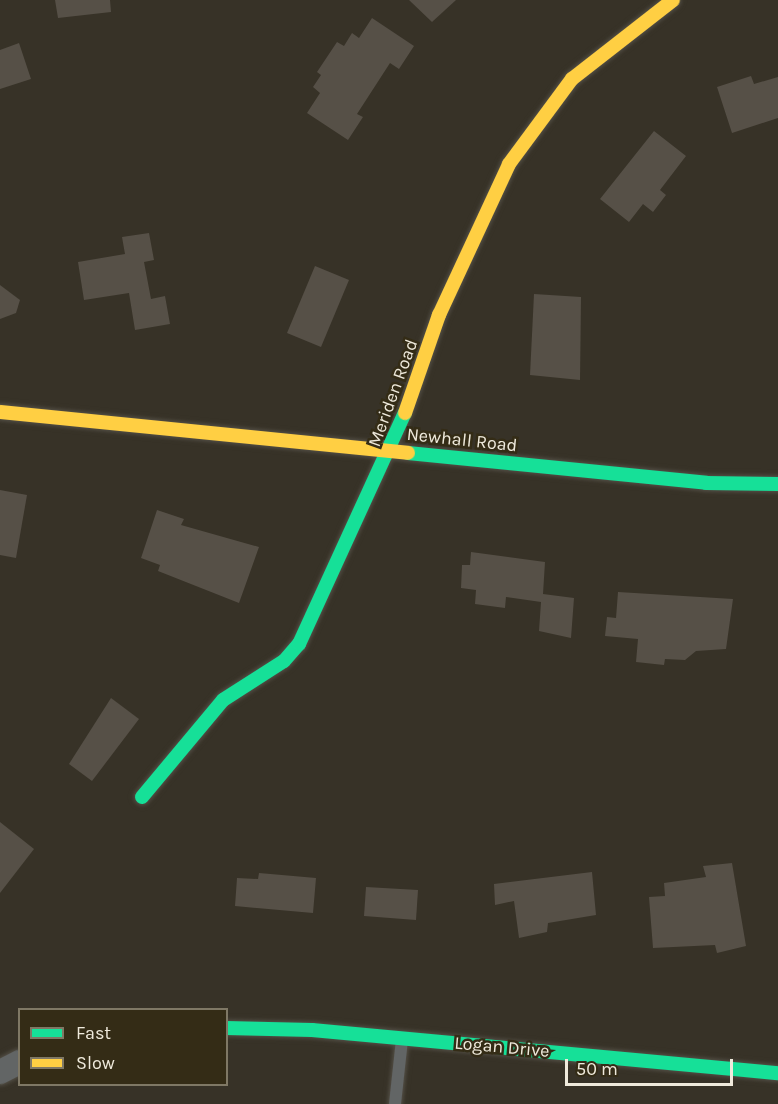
<!DOCTYPE html>
<html>
<head>
<meta charset="utf-8">
<style>
  body { margin:0 }
  #map { position:relative; width:778px; height:1104px; overflow:hidden; background:#373227; font-family:Karla,sans-serif }
  div>[style] { position:absolute }
  .building>* { inset:0; background:#565047 }
  .roads { filter:drop-shadow(0 0 2px #534f46) drop-shadow(0 0 2px #534f46) }
  .lane>* { height:12px; margin:-6px; padding:0 6px; transform-origin:6px; border-radius:6px; background:#626565 }
  .street>* { height:24px; margin:-12px; padding:0 12px; transform-origin:12px; border-radius:12px; background:#626565 }
  .fast>* { height:14px; margin:-7px; padding:0 7px; transform-origin:7px; border-radius:7px; background:#16e098 }
  .slow>* { height:14px; margin:-7px; padding:0 7px; transform-origin:7px; border-radius:7px; background:#ffcf43 }
  span { translate:-50% -50%; white-space:nowrap; text-align:center; line-height:1.15; -webkit-text-stroke:5px #342c16; paint-order:stroke }
  .street-label { font-size:18px; color:#efeadc }
  .legend { position:absolute; left:18px; top:1008px; width:210px; height:78px; box-sizing:border-box; background:#342c16; border:2px solid #7f7865; margin:0; padding:8px 10px; list-style:none; font-size:18px; color:#efeadc }
  .legend li { display:flex; align-items:center; gap:12px; height:30px }
  .legend b { width:30px; border:2px solid #7f7865 }
  .scale { position:absolute; left:565px; top:1059px; width:168px; height:27px; box-sizing:border-box; border:3px solid #efeadc; border-top:0; padding-left:8px; font-size:18px; line-height:21px; white-space:nowrap; color:#efeadc; -webkit-text-stroke:4px #342c16; paint-order:stroke }
</style>
</head>
<body>
<div id="map">
  <div class="building">
    <i style="clip-path:polygon(55px 0,110px 0,111px 12px,58px 18px)"></i>
    <i style="clip-path:polygon(409px 0,456px 0,432px 22px)"></i>
    <i style="clip-path:polygon(372px 18px,414px 46px,399px 69px,390px 63px,357px 114px,363px 117px,348px 140px,307px 113px,320px 93px,313px 87px,321px 75px,317px 72px,337px 42px,344px 46px,352px 33px,359px 38px)"></i>
    <i style="clip-path:polygon(19px 43px,31px 79px,0 89px,0 50px)"></i>
    <i style="clip-path:polygon(751px 76px,754px 84px,778px 77px,778px 118px,732px 133px,717px 87px)"></i>
    <i style="clip-path:polygon(654px 131px,686px 156px,660px 190px,666px 195px,653px 212px,643px 204px,629px 222px,600px 199px)"></i>
    <i style="clip-path:polygon(149px 233px,154px 260px,144px 262px,151px 299px,165px 296px,170px 324px,135px 330px,129px 293px,84px 300px,78px 262px,125px 254px,122px 237px)"></i>
    <i style="clip-path:polygon(315px 266px,349px 280px,321px 347px,287px 333px)"></i>
    <i style="clip-path:polygon(0 285px,20px 300px,16px 313px,0 319px)"></i>
    <i style="clip-path:polygon(534px 294px,581px 297px,580px 380px,530px 375px)"></i>
    <i style="clip-path:polygon(0 490px,27px 495px,16px 558px,0 555px)"></i>
    <i style="clip-path:polygon(157px 510px,184px 519px,181px 525px,259px 547px,239px 603px,158px 571px,160px 565px,141px 558px)"></i>
    <i style="clip-path:polygon(471px 552px,545px 562px,543px 594px,574px 598px,571px 638px,539px 631px,541px 602px,506px 597px,505px 608px,475px 604px,476px 590px,461px 588px,462px 565px,470px 565px)"></i>
    <i style="clip-path:polygon(618px 592px,733px 599px,726px 649px,696px 651px,685px 660px,665px 659px,664px 665px,636px 662px,638px 639px,605px 636px,607px 617px,616px 618px)"></i>
    <i style="clip-path:polygon(111px 698px,139px 719px,92px 781px,69px 764px)"></i>
    <i style="clip-path:polygon(0 822px,34px 849px,0 893px)"></i>
    <i style="clip-path:polygon(732px 863px,746px 946px,717px 953px,715px 945px,653px 948px,649px 897px,665px 896px,664px 883px,706px 877px,703px 866px)"></i>
    <i style="clip-path:polygon(592px 872px,596px 915px,548px 923px,547px 932px,519px 938px,514px 901px,495px 905px,494px 884px)"></i>
    <i style="clip-path:polygon(259px 873px,316px 878px,313px 913px,235px 906px,237px 878px,258px 879px)"></i>
    <i style="clip-path:polygon(366px 887px,418px 890px,416px 920px,364px 916px)"></i>
  </div>
  <div class="roads">
    <div class="lane">
      <i style="left:395px;top:1104px;width:64px;rotate:-83.8deg"></i>
    </div>
    <div class="street">
      <i style="left:0;top:1072px;width:22px;rotate:-27deg"></i>
    </div>
    <div class="fast">
      <i style="left:408px;top:453px;width:300px;rotate:5.7deg"></i>
      <i style="left:706px;top:483px;width:72px;rotate:0.8deg"></i>
      <i style="left:142px;top:797px;width:126px;rotate:-50.1deg"></i>
      <i style="left:223px;top:700px;width:72px;rotate:-32.6deg"></i>
      <i style="left:284px;top:661px;width:23px;rotate:-49deg"></i>
      <i style="left:299px;top:644px;width:254px;rotate:-65.4deg"></i>
      <i style="left:226px;top:1028px;width:86px;rotate:1.3deg"></i>
      <i style="left:312px;top:1030px;width:468px;rotate:5.3deg"></i>
    </div>
    <div class="slow">
      <i style="left:0;top:412px;width:410px;rotate:5.7deg"></i>
      <i style="left:405px;top:413px;width:104px;rotate:-70.9deg"></i>
      <i style="left:439px;top:315px;width:166px;rotate:-65.1deg"></i>
      <i style="left:509px;top:164px;width:106px;rotate:-53.5deg"></i>
      <i style="left:572px;top:79px;width:128px;rotate:-38deg"></i>
    </div>
  </div>
  <div class="street-label">
    <span style="left:393px;top:393px;rotate:-70deg">Meriden Road</span>
    <span style="left:462px;top:440px;rotate:6deg">Newhall Road</span>
    <span style="left:502px;top:1047px;rotate:5deg">Logan Drive</span>
  </div>
  <ul class="legend">
  <li><b style="height:8px;background:#16e098"></b>Fast</li>
  <li><b style="height:8px;background:#ffcf43"></b>Slow</li>
  </ul>
  <div class="scale">50 m</div>
</div>
</body>
</html>
